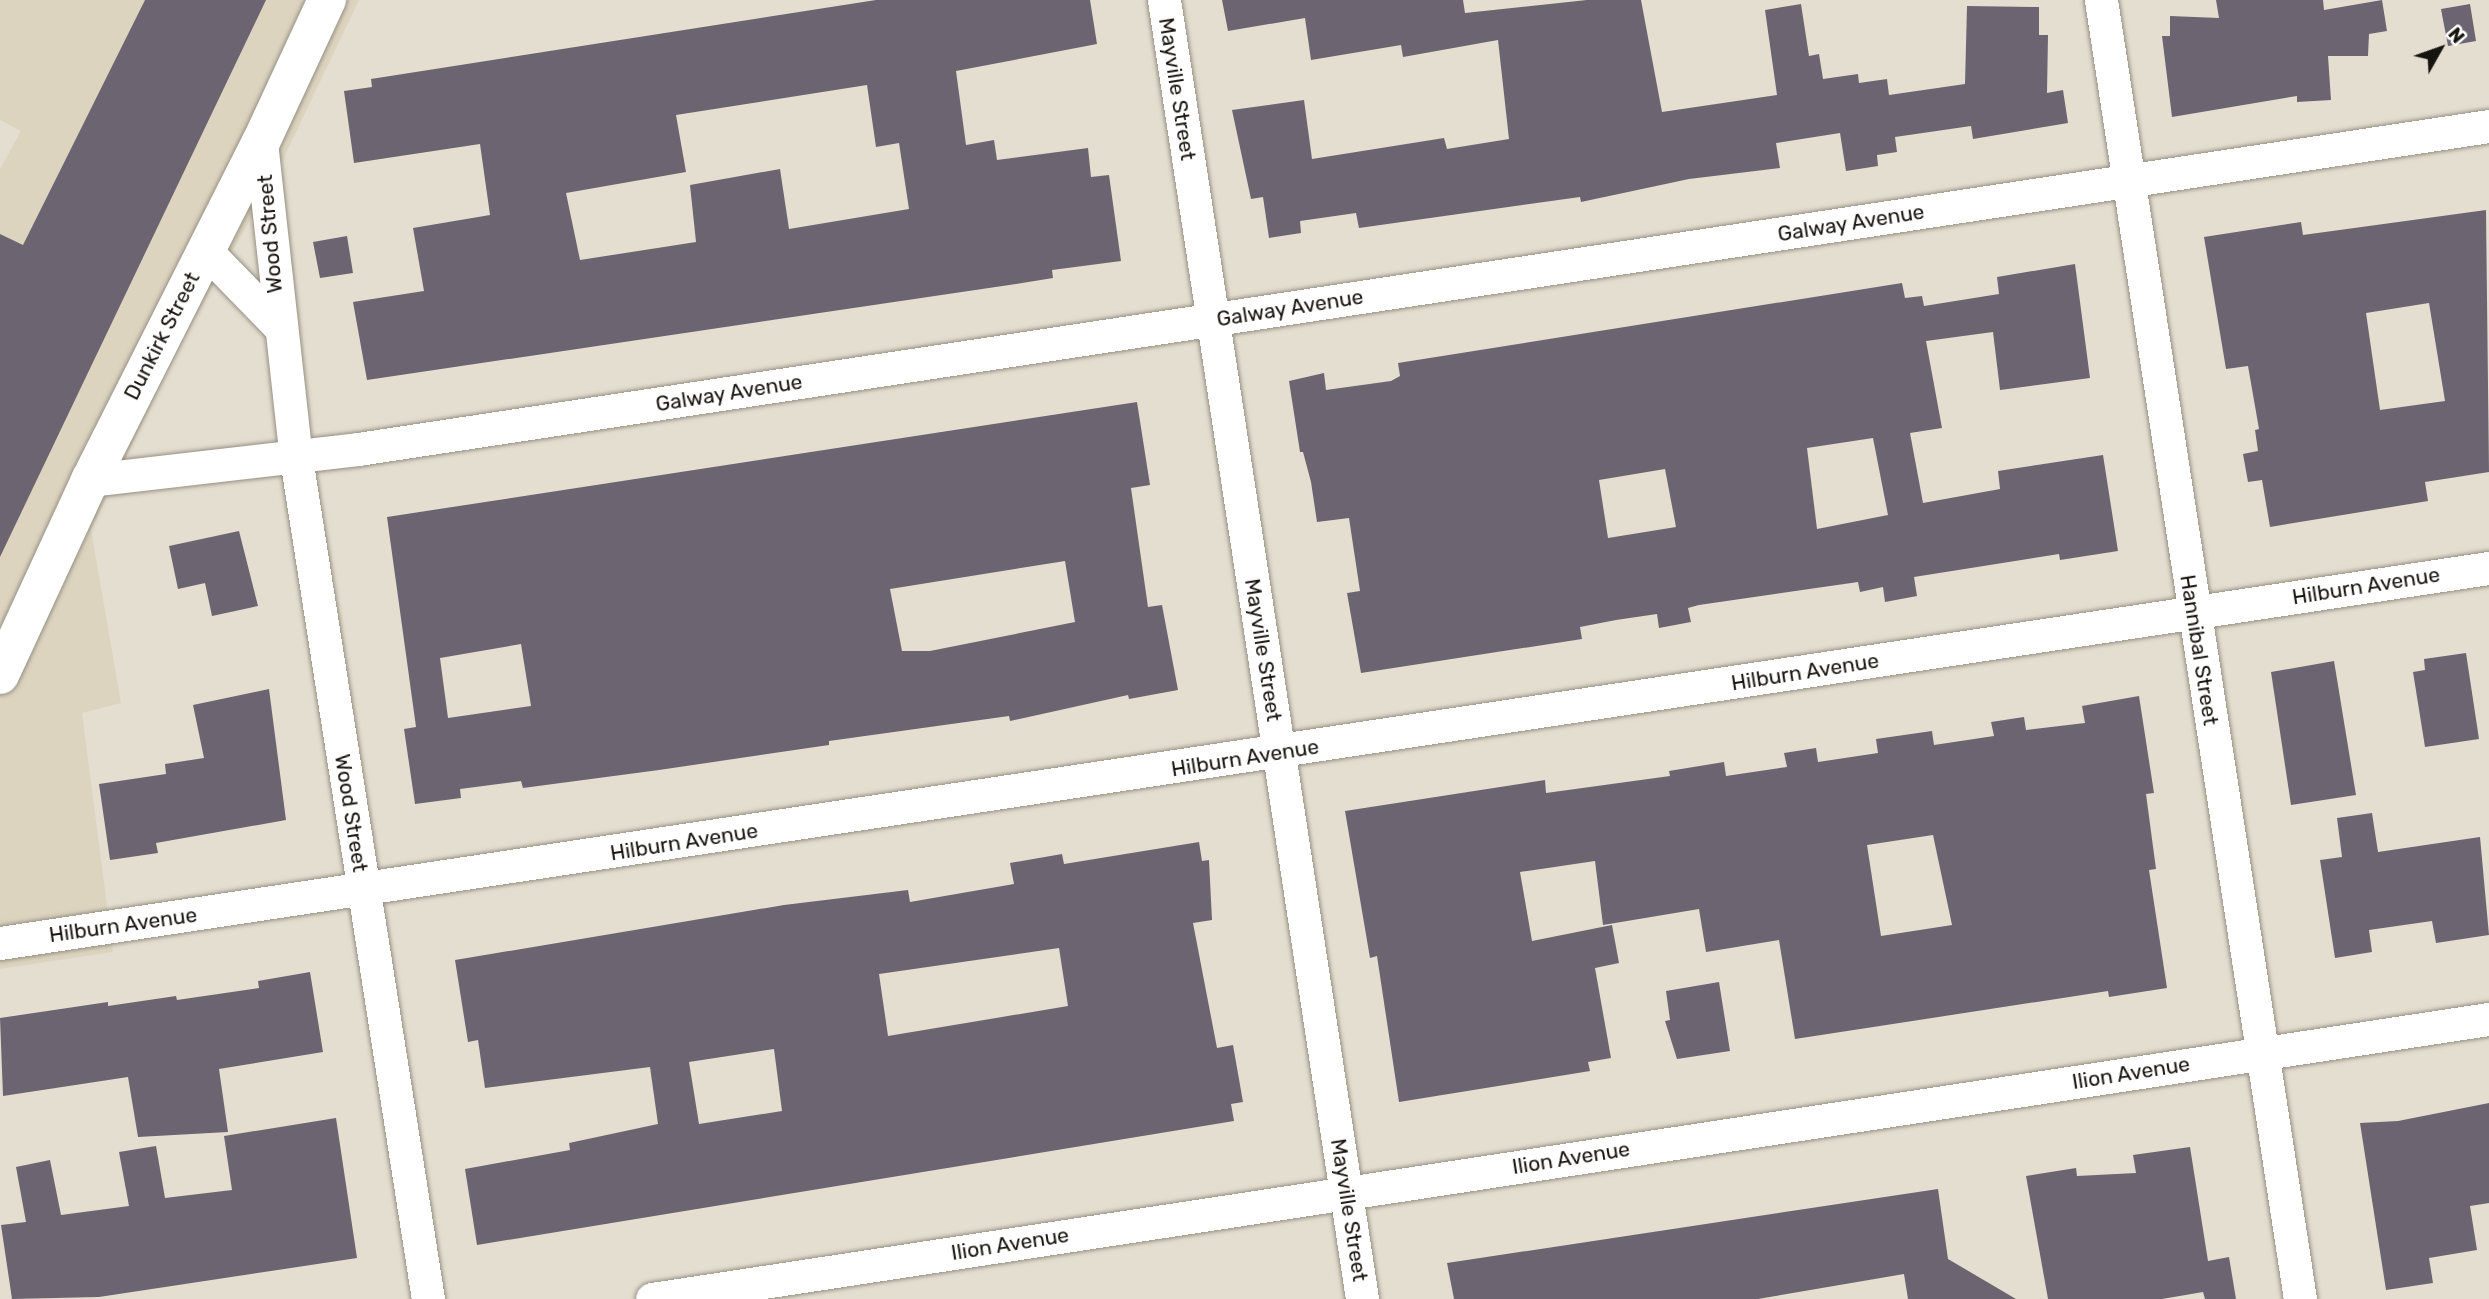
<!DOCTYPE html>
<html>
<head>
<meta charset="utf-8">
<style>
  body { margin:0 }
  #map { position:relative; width:2489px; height:1299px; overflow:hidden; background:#e4ded0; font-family:Rubik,sans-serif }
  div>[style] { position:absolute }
  .built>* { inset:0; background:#dcd4bf }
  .building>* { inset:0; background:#6c6571 }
  .roads { filter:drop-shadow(0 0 2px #959083) drop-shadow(0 0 2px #959083) }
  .street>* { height:33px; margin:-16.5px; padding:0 16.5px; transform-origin:16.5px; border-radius:16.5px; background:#fff }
  .secondary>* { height:38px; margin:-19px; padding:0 19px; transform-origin:19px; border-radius:19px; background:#fff }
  span { translate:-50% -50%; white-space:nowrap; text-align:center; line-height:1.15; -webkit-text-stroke:7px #fff; paint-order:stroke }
  .street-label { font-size:21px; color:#16140f }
  .north { position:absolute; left:2405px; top:14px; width:70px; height:70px; -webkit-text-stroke:5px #fff; paint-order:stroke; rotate:50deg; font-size:19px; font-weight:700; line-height:28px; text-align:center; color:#16140f }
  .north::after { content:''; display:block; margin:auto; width:24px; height:32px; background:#16140f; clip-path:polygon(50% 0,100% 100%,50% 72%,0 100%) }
</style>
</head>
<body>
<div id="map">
  <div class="built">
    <i style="clip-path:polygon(0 0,359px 0,278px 170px,180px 344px,91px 530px,121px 703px,82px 713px,113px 952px,0 969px,0 169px,21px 131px,0 120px)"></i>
  </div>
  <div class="building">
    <i style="clip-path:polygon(145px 0,266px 0,0 557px,0 234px,23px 245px)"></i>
    <i style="clip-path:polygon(evenodd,876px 0,1090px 0,1097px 44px,956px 71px,966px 145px,994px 140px,997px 160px,1088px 148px,1091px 177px,1109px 175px,1121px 261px,1052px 270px,1053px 278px,1016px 284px,367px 380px,353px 302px,424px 291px,413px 228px,490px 215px,480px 144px,354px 163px,344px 91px,372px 87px,371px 79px,876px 0,867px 85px,876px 147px,899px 143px,909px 209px,789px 229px,780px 169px,690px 185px,696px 242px,580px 260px,566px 193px,686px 172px,676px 115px,867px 85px)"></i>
    <i style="clip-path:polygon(1222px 0,1463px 0,1465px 13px,1587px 0,1641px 0,1662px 112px,1777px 95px,1765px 10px,1801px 4px,1809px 56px,1819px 54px,1823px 79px,1858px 74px,1859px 83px,1887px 79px,1889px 95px,1965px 84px,1967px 6px,2039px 7px,2039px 35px,2048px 35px,2047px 93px,2063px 90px,2068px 123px,1973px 139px,1971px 126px,1895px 137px,1897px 152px,1877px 155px,1878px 166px,1846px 171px,1840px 133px,1776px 143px,1780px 168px,1689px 179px,1581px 202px,1580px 197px,1359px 228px,1356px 213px,1300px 221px,1301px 233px,1269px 238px,1263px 197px,1251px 199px,1232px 110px,1304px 100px,1312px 159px,1444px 138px,1447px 149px,1509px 139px,1498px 40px,1403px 57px,1401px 45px,1311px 60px,1305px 18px,1228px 31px)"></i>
    <i style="clip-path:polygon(2216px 0,2323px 0,2324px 10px,2382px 0,2387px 31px,2369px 34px,2368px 56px,2328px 56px,2331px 100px,2297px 102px,2297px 96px,2172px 117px,2162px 36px,2170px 36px,2170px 16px,2219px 18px)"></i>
    <i style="clip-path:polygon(2470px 4px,2476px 41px,2448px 46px,2441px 9px)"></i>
    <i style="clip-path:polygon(evenodd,2486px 210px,2489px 472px,2425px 482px,2428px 501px,2270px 527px,2262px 480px,2248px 482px,2243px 454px,2258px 451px,2255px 430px,2259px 429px,2248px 366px,2226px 369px,2204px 237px,2301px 222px,2303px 235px,2486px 210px,2429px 303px,2445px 401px,2380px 410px,2366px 313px,2429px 303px)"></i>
    <i style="clip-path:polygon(347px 236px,353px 273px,320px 278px,313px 242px)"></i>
    <i style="clip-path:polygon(evenodd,2075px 264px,2090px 378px,2000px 390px,1993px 332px,1926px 341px,1942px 428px,1910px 433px,1923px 503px,2000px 489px,1998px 471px,2103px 455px,2118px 551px,2060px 560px,2059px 554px,1914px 577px,1917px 596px,1885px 602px,1883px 587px,1860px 592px,1858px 582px,1699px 605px,1688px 608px,1691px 622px,1659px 628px,1657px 614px,1616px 620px,1580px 627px,1582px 639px,1361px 673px,1347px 593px,1360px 591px,1349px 518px,1317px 522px,1311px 482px,1303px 452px,1300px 452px,1289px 381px,1324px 373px,1326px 390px,1391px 381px,1400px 376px,1398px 363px,1902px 283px,1905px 298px,1922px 296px,1924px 306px,1999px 294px,1997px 277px,2075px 264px,1873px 438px,1888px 515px,1817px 529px,1807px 448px,1873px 438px,2075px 264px,1665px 469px,1676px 527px,1608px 538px,1599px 480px,1665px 469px)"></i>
    <i style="clip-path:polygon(evenodd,1137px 402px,1150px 485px,1131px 488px,1148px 607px,1162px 605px,1178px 690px,1129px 699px,1128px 695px,1010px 721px,1009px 716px,829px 741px,829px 745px,659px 770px,523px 788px,521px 781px,460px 789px,461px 798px,415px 804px,404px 729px,416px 727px,387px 517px,1137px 402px,1065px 561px,1075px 622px,930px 651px,902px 651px,890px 589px,1065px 561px,1137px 402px,521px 644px,531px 706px,448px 718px,440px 658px,521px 644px)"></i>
    <i style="clip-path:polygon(239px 531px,258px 606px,212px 616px,205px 583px,178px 589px,169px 546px)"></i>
    <i style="clip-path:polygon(2466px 653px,2479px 739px,2425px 747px,2413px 672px,2425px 670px,2424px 659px)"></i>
    <i style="clip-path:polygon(2334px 661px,2356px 795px,2291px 805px,2271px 672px)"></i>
    <i style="clip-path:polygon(269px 689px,286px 820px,156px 843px,158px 853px,110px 860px,99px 784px,166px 774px,165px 764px,204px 758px,193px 705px)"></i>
    <i style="clip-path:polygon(evenodd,2139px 696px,2154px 793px,2146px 794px,2156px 869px,2149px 870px,2167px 988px,2109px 997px,2108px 991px,1795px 1039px,1779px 940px,1706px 952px,1699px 909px,1603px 925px,1595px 861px,1520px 872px,1532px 941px,1612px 925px,1619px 963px,1595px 968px,1611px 1058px,1588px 1062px,1590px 1071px,1399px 1102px,1377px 956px,1370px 958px,1345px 811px,1545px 780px,1546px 793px,1670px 776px,1669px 771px,1724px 762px,1726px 776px,1787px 767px,1784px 753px,1816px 748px,1818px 762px,1878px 753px,1876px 739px,1932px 731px,1934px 745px,1994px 736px,1991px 722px,2024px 717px,2026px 730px,2085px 723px,2082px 706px,2139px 696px,1933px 835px,1952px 925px,1881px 936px,1867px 845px,1933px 835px)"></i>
    <i style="clip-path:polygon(2372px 813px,2378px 852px,2480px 837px,2489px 935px,2436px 943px,2432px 921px,2369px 930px,2372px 952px,2335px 958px,2320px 860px,2342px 857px,2337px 818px)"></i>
    <i style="clip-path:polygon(evenodd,1199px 842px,1202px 861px,1209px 860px,1212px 920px,1193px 923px,1217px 1048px,1233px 1045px,1243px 1102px,1231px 1104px,1234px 1121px,477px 1245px,465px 1169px,570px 1150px,569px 1143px,658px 1124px,650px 1067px,485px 1088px,478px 1040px,468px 1042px,455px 960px,784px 905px,908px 890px,910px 902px,1014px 884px,1010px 863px,1062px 854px,1064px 864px,1199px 842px,1059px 948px,1068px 1006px,888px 1036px,879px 974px,1059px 948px,1199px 842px,774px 1049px,782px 1111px,699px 1124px,689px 1062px,774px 1049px)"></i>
    <i style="clip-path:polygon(310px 972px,323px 1052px,219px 1069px,228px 1132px,138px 1137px,128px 1077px,3px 1096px,0 1018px,108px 1002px,108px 1006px,176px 996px,177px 1000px,259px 988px,258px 981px)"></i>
    <i style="clip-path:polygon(1719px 982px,1730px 1051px,1677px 1059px,1665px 1021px,1670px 1020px,1666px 991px)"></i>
    <i style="clip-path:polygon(2489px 1103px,2489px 1203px,2470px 1206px,2477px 1250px,2429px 1258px,2433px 1283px,2386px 1290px,2360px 1123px,2398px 1121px)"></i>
    <i style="clip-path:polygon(336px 1118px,357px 1258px,99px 1297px,12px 1299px,1px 1225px,26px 1222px,16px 1167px,50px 1160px,61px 1215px,129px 1206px,119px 1152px,156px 1146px,165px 1198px,232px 1190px,224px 1136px)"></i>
    <i style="clip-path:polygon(2190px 1147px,2208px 1261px,2229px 1257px,2236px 1299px,2205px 1299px,2203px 1292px,2162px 1299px,2048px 1299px,2026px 1176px,2076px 1168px,2077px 1176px,2136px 1173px,2133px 1155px)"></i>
    <i style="clip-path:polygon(1938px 1189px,1948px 1259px,2016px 1299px,1908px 1299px,1904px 1274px,1758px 1299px,1454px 1299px,1447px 1263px)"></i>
  </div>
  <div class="roads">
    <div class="street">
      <i style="left:1164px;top:0;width:1314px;rotate:81.33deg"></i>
      <i style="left:2101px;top:0;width:1314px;rotate:81.29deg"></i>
      <i style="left:261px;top:142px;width:318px;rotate:83.7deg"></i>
      <i style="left:296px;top:458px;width:851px;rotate:81.08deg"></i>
      <i style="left:205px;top:250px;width:106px;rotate:45.8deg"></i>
      <i style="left:90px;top:480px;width:270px;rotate:-6.6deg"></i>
      <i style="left:358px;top:449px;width:2155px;rotate:-8.62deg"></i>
      <i style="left:0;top:943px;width:2517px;rotate:-8.57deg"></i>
      <i style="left:652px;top:1299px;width:1858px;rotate:-8.67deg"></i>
    </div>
    <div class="secondary">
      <i style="left:0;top:675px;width:215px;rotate:-65.2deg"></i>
      <i style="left:90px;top:480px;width:379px;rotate:-63.2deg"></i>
      <i style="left:261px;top:142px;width:157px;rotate:-65.1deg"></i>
    </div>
  </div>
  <div class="street-label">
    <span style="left:1177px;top:89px;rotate:81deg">Mayville Street</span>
    <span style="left:1851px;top:223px;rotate:-9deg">Galway Avenue</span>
    <span style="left:270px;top:234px;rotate:-95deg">Wood Street</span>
    <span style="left:1290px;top:308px;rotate:-9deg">Galway Avenue</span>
    <span style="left:162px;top:336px;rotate:-63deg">Dunkirk Street</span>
    <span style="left:729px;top:393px;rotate:-9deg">Galway Avenue</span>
    <span style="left:2366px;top:586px;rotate:-9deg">Hilburn Avenue</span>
    <span style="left:1263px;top:650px;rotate:81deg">Mayville Street</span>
    <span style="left:2199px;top:650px;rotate:81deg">Hannibal Street</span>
    <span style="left:1805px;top:672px;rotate:-9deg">Hilburn Avenue</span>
    <span style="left:1245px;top:758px;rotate:-9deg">Hilburn Avenue</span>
    <span style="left:351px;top:813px;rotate:81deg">Wood Street</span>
    <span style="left:684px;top:842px;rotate:-9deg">Hilburn Avenue</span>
    <span style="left:123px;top:925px;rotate:-8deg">Hilburn Avenue</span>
    <span style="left:2131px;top:1073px;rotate:-9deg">Ilion Avenue</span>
    <span style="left:1571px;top:1158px;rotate:-9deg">Ilion Avenue</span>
    <span style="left:1349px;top:1210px;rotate:81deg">Mayville Street</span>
    <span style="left:1010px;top:1244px;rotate:-9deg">Ilion Avenue</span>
  </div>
  <div class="north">N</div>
</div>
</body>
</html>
